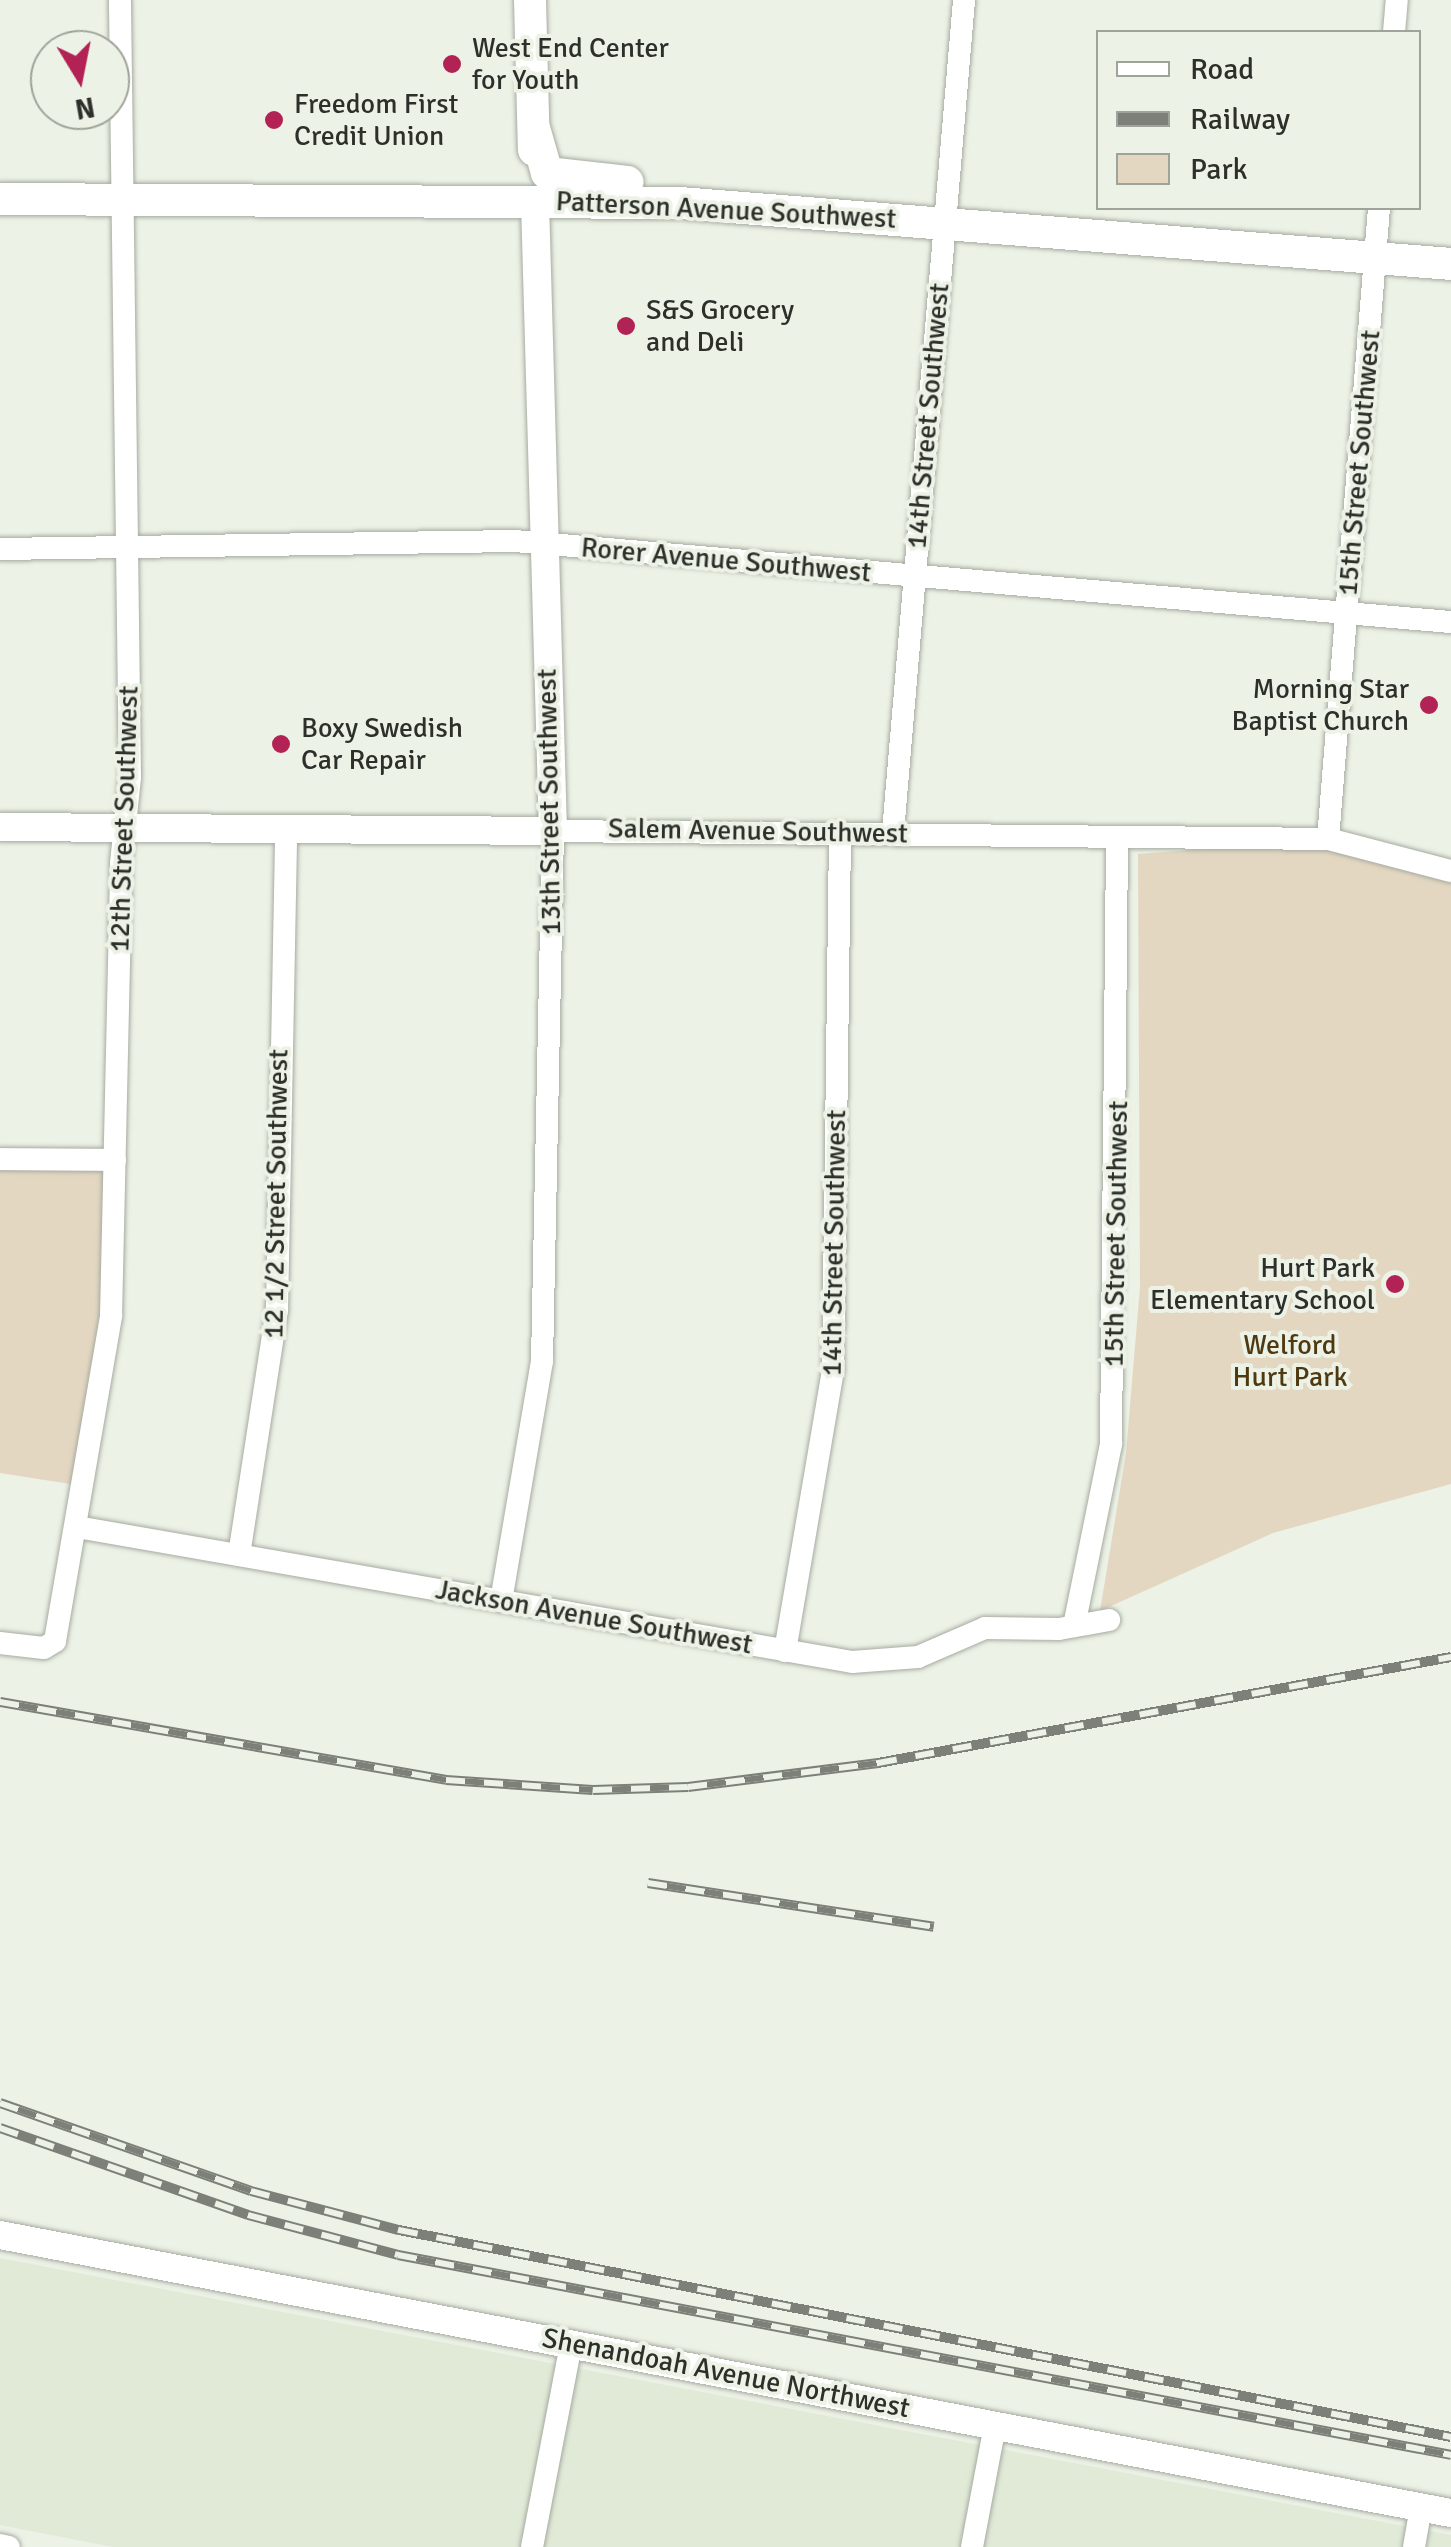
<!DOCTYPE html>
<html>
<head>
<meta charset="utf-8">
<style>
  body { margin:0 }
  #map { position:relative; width:1451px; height:2547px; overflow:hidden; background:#ecf2e6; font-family:Signika,sans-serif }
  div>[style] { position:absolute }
  .built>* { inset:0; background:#e0ead7 }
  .green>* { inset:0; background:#e4d7c2 }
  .roads { filter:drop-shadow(0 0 2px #a6aba0) drop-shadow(0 0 2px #a6aba0) }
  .minor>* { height:22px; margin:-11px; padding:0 11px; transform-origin:11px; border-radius:11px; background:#fff }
  .tertiary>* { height:28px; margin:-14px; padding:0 14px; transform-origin:14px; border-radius:14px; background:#fff }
  .secondary>* { height:32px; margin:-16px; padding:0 16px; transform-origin:16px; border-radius:16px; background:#fff }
  .rail>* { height:10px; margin-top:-5px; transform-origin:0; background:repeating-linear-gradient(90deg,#ecf2e6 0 19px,#7c8078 0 38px); box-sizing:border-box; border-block:2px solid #7c8078 }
  .dots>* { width:28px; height:28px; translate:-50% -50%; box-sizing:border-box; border:5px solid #ecf2e6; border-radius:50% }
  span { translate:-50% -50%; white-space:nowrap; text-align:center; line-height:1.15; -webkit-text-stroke:8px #ecf2e6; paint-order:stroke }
  .poi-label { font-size:28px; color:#2c2f2a }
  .left { translate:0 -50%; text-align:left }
  .right { translate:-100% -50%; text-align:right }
  .street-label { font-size:28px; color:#2c2f2a }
  .park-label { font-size:28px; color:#4f3911 }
  .legend { position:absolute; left:1096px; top:30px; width:325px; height:180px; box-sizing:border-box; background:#ecf2e6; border:2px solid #9fa49b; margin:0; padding:12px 18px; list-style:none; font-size:30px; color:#2c2f2a }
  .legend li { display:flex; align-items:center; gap:20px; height:50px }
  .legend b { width:50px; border:2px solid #9fa49b }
  .north { position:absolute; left:30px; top:30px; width:100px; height:100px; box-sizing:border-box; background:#ecf2e6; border:2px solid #9fa49b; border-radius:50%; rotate:170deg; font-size:28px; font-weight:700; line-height:40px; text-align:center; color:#2c2f2a }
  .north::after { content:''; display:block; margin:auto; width:35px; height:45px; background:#b22255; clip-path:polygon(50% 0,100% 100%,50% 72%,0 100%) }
</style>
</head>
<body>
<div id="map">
  <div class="built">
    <i style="clip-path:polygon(0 2258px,1451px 2535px,1451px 2547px,113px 2547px,0 2525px)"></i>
  </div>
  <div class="green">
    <i style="clip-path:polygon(1328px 839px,1451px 871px,1451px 1484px,1273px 1533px,1100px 1611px,1126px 1453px,1140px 1287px,1138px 854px)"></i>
    <i style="clip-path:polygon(0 1159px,115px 1160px,83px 1486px,0 1473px)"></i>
  </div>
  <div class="roads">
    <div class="minor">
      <i style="left:1394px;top:32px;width:32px;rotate:-85deg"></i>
      <i style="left:0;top:549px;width:515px;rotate:-0.89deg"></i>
      <i style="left:515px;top:541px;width:939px;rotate:4.95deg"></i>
      <i style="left:893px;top:832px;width:835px;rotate:-85.12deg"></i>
      <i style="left:1328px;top:839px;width:633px;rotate:-85.38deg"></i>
      <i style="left:0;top:1159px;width:115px;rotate:0.5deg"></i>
      <i style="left:77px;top:1527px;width:787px;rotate:9.88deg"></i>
      <i style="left:852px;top:1662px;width:66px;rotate:-4.3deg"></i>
      <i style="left:918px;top:1657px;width:73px;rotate:-23.4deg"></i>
      <i style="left:985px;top:1628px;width:74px;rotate:0.8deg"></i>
      <i style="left:1059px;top:1629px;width:51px;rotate:-10.2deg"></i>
      <i style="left:239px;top:1555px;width:248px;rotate:-81.2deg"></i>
      <i style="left:277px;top:1310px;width:480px;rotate:-88.9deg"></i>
      <i style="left:501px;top:1601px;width:243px;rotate:-80.3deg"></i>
      <i style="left:542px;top:1361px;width:530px;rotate:-88.81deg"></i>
      <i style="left:553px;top:831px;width:775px;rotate:0.59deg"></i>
      <i style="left:1328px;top:839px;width:127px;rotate:14.6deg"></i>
      <i style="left:1074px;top:1626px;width:186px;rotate:-78.5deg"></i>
      <i style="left:1111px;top:1444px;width:607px;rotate:-89.43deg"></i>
      <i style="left:0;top:1643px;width:44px;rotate:6.5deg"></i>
      <i style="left:44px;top:1648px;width:13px;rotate:-32deg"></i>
      <i style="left:55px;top:1641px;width:330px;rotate:-80.2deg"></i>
      <i style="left:111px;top:1316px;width:453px;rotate:-88.7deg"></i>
      <i style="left:121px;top:863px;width:85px;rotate:-84deg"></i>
      <i style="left:130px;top:778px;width:778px;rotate:-90.74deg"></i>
      <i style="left:785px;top:1651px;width:286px;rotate:-80.3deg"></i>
      <i style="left:833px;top:1369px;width:537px;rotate:-89.25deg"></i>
      <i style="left:0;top:2545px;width:9px;rotate:13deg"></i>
      <i style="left:532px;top:2547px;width:207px;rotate:-79.1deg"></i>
      <i style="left:972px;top:2547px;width:124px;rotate:-79.3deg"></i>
      <i style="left:1414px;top:2547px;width:41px;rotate:-80.1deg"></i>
    </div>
    <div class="tertiary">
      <i style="left:0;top:827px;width:553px;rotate:0.41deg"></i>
      <i style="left:553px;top:831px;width:629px;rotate:-91.64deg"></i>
      <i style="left:0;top:2235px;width:1477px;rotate:10.85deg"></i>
    </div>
    <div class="secondary">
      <i style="left:530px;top:0;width:150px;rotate:88.5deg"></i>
      <i style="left:534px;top:128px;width:47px;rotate:73.9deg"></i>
      <i style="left:547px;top:173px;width:81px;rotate:6.3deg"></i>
      <i style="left:0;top:199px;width:680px;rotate:0.34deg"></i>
      <i style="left:680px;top:203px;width:773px;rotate:4.52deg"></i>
    </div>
  </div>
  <div class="rail">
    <i style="left:0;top:1702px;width:453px;rotate:9.9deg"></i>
    <i style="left:446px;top:1780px;width:147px;rotate:3.9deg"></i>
    <i style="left:593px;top:1790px;width:95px;rotate:-1.8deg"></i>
    <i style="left:688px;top:1787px;width:192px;rotate:-7.2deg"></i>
    <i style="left:878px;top:1763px;width:583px;rotate:-10.48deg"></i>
    <i style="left:648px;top:1883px;width:289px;rotate:8.7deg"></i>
    <i style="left:0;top:2103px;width:266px;rotate:19.3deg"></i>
    <i style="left:251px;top:2191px;width:153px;rotate:14.8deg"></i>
    <i style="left:399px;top:2230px;width:1072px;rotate:11.13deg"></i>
    <i style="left:0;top:2128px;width:263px;rotate:19.3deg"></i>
    <i style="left:248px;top:2215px;width:155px;rotate:14.9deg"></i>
    <i style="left:398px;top:2255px;width:1072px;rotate:10.75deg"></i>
  </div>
  <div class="dots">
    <i style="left:452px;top:64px;background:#b22255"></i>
    <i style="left:274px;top:120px;background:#b22255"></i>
    <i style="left:626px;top:326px;background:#b22255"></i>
    <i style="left:1429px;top:705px;background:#b22255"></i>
    <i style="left:281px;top:744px;background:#b22255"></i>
    <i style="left:1395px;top:1284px;background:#b22255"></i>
  </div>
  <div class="poi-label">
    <span class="left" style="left:472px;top:64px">West End Center<br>for Youth</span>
    <span class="left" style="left:294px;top:120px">Freedom First<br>Credit Union</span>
    <span class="left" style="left:646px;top:326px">S&amp;S Grocery<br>and Deli</span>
    <span class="right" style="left:1409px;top:705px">Morning Star<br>Baptist Church</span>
    <span class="left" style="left:301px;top:744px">Boxy Swedish<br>Car Repair</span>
    <span class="right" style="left:1375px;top:1284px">Hurt Park<br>Elementary School</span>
  </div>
  <div class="street-label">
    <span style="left:726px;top:210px;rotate:3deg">Patterson Avenue Southwest</span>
    <span style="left:928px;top:416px;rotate:-85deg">14th Street Southwest</span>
    <span style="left:1359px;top:463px;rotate:-85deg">15th Street Southwest</span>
    <span style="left:726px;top:560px;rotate:5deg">Rorer Avenue Southwest</span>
    <span style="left:549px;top:802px;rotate:-91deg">13th Street Southwest</span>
    <span style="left:124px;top:819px;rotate:-88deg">12th Street Southwest</span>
    <span style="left:758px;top:831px;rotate:1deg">Salem Avenue Southwest</span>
    <span style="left:276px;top:1194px;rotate:-89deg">12 1/2 Street Southwest</span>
    <span style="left:1116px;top:1234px;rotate:-89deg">15th Street Southwest</span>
    <span style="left:834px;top:1243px;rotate:-89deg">14th Street Southwest</span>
    <span style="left:594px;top:1617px;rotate:10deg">Jackson Avenue Southwest</span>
    <span style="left:726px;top:2373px;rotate:11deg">Shenandoah Avenue Northwest</span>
  </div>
  <div class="park-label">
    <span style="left:1290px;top:1361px">Welford<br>Hurt Park</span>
  </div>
  <ul class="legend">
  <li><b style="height:12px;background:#fff"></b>Road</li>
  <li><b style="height:12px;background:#7c8078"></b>Railway</li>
  <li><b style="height:28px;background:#e4d7c2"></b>Park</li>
  </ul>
  <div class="north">N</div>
</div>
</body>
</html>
